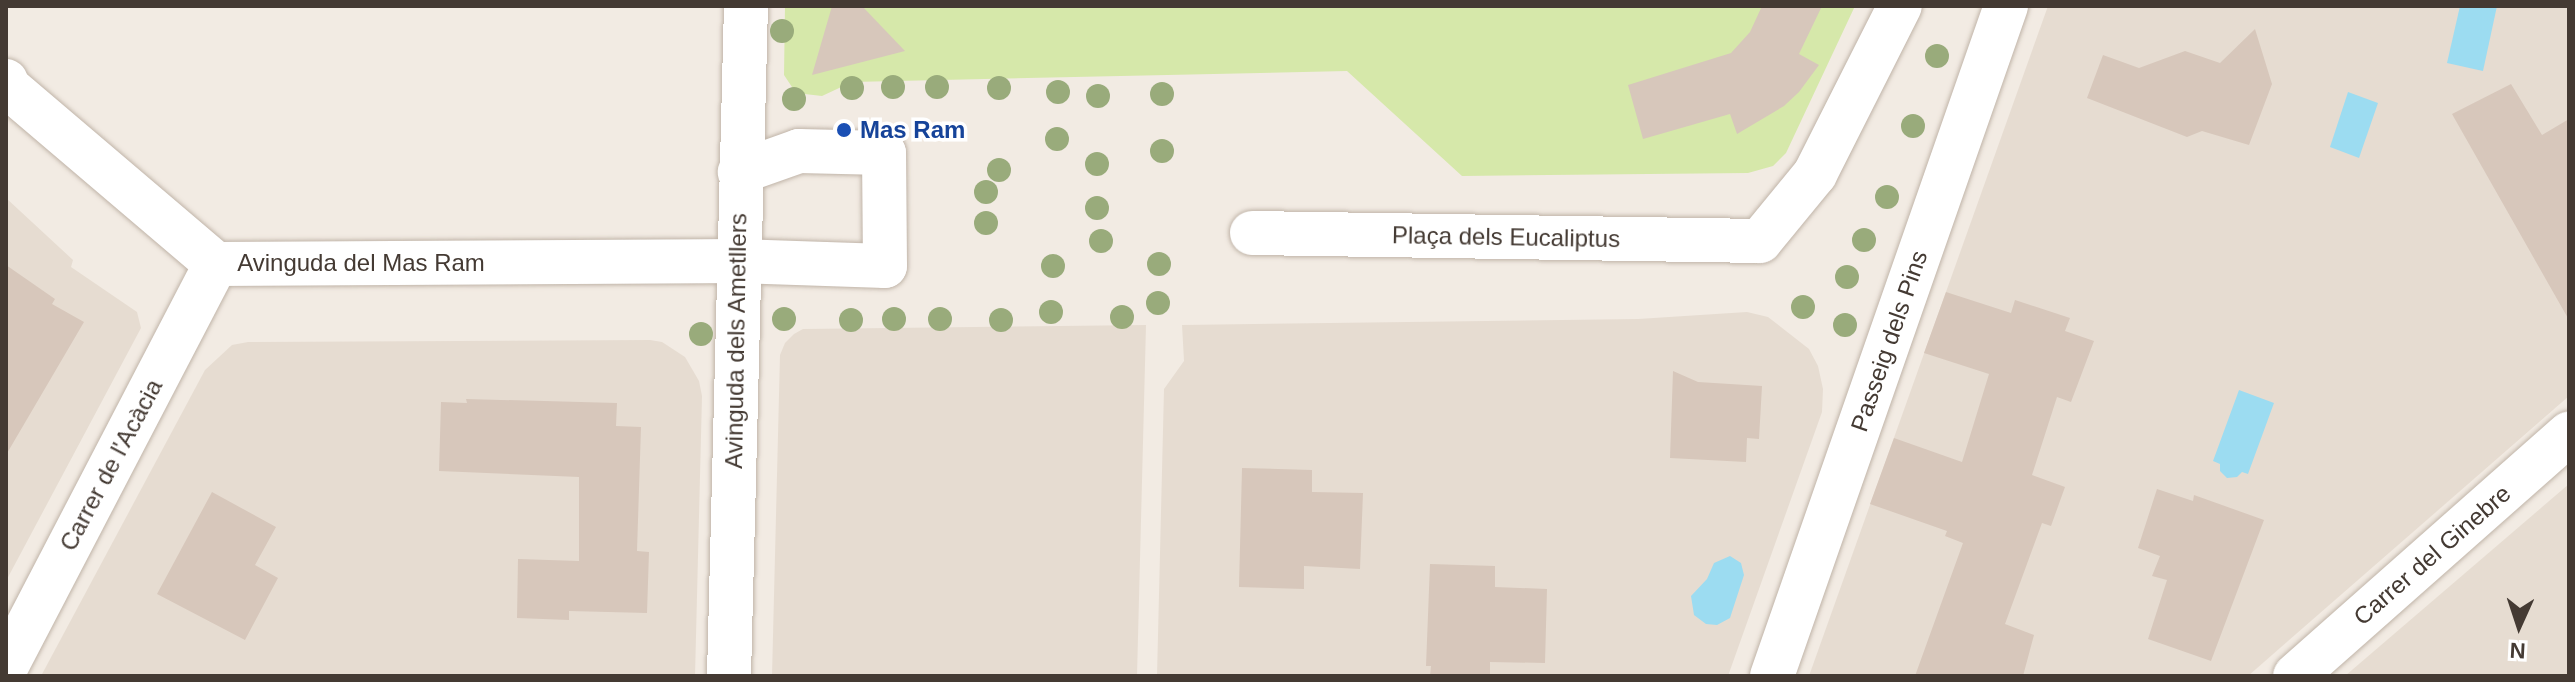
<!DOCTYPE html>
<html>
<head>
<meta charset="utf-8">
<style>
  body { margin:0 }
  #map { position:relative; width:2575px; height:682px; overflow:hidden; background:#f2ebe3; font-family:Arial,sans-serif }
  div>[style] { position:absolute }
  .residential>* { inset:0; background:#e6dcd1 }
  .green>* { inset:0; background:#d6e8aa }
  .water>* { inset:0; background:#9cdcf1 }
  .building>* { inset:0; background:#d7c7bb }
  .roads { filter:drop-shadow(0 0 2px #c0b4a8) drop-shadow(0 0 2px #c0b4a8) }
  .minor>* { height:44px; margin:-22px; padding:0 22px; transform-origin:22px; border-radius:22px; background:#fff }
  .trees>* { width:24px; height:24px; margin:-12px; border-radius:50%; background:#99ab7b }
  .dots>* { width:22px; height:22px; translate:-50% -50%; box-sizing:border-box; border:4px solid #fff; border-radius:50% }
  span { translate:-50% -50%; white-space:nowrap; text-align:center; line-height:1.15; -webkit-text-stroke:7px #fff; paint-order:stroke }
  .transit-label { font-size:24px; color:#164399; font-weight:700 }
  .left { translate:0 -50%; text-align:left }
  .street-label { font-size:24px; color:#443a33 }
  .frame { position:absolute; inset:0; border:8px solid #443a33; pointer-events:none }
  .north { position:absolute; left:2479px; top:586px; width:80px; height:80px; -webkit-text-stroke:6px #fff; paint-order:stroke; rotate:183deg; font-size:22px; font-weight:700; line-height:32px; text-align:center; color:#443a33 }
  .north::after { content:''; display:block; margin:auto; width:28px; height:36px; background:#443a33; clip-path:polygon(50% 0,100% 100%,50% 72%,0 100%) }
</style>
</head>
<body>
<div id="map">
  <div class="residential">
    <i style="clip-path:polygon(2048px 6px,2569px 6px,2569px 396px,2248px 676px,1809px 676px)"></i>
    <i style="clip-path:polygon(6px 198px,73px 260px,71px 267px,137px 312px,141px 328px,6px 581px)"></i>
    <i style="clip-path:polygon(1747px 312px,1768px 317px,1809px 349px,1818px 366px,1823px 389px,1822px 412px,1728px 676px,1157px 676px,1164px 389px,1184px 361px,1182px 325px,1638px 319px)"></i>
    <i style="clip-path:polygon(1146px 325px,1137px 676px,772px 676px,780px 355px,785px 343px,794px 334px,803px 329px)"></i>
    <i style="clip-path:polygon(650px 340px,662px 342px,685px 357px,699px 381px,702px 396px,695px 676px,41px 676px,205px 370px,232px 345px,248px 342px)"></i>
    <i style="clip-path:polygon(2569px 484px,2569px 676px,2345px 676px)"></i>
  </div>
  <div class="green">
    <i style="clip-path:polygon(785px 6px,1855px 6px,1786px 153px,1773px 166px,1748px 173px,1462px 176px,1347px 71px,852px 82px,822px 96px,796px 93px,784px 75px)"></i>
  </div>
  <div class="water">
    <i style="clip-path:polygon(2460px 6px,2497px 6px,2483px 71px,2447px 63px)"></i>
    <i style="clip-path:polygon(2348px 92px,2378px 103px,2359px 158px,2330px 147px)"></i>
    <i style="clip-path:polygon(2239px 390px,2274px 403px,2248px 474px,2242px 472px,2237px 477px,2227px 478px,2220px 471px,2220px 464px,2213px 461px)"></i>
    <i style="clip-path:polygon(1730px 556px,1741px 563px,1744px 575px,1730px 618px,1717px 625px,1706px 624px,1694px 615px,1691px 596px,1707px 579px,1714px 563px)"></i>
  </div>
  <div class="building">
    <i style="clip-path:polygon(832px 6px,862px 6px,905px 51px,812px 75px)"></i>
    <i style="clip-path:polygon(1762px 6px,1822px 6px,1799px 54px,1819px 65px,1799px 92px,1784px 106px,1737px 134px,1730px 114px,1643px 139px,1628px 85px,1731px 53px,1750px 32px)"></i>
    <i style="clip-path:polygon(2255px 29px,2272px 84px,2249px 145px,2202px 131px,2187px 137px,2087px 98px,2103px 55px,2139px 68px,2185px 51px,2220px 63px)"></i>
    <i style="clip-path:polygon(2511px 84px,2542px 135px,2569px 119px,2569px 320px,2452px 114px)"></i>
    <i style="clip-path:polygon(6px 265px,55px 299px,52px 304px,84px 322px,6px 455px)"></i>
    <i style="clip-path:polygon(1946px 292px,2011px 313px,2015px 300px,2070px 318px,2065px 331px,2094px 341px,2071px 402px,2057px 397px,2032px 475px,2065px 487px,2051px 526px,2042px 523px,2005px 624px,2034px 635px,2023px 676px,1915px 676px,1963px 543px,1945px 536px,1947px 531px,1870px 504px,1894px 438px,1962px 462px,1989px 374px,1924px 353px)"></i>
    <i style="clip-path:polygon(1673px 371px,1698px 382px,1762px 386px,1759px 439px,1747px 438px,1746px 462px,1670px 458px)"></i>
    <i style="clip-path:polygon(466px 399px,617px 403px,616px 426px,641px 427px,637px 551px,649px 552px,647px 613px,569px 611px,569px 620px,517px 618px,518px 559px,579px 561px,579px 477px,439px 471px,441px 402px,467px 403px)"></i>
    <i style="clip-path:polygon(1242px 468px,1312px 470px,1312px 492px,1363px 493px,1360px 569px,1304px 566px,1304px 589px,1239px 587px)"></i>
    <i style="clip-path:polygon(2157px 489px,2193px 501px,2194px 495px,2264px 520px,2211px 661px,2148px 639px,2167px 580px,2152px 576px,2160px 556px,2138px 548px)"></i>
    <i style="clip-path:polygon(212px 492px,276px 527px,255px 565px,278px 578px,245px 640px,157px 594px)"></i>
    <i style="clip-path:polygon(1430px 564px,1495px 566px,1495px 587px,1547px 589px,1545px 663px,1490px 662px,1490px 676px,1430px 676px,1431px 666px,1426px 666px)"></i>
  </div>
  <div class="roads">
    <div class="minor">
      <i style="left:6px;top:81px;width:6px;rotate:72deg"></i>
      <i style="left:8px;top:87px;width:273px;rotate:40.4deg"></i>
      <i style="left:216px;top:264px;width:521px;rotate:-0.33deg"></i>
      <i style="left:737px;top:261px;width:148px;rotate:1.9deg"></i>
      <i style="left:885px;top:266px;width:113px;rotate:-90.5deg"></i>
      <i style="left:884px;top:153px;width:85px;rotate:-178.7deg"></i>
      <i style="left:799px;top:151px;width:63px;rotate:160.4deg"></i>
      <i style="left:1252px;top:233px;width:508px;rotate:0.9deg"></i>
      <i style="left:1760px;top:241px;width:87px;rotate:-50.6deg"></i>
      <i style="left:1815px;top:174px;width:188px;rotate:-63.2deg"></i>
      <i style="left:6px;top:667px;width:454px;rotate:-62.5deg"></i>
      <i style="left:729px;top:676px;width:670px;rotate:-88.55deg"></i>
      <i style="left:1772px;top:676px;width:710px;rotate:-70.75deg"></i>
      <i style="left:2295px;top:676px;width:366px;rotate:-41.5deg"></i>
    </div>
  </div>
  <div class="trees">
    <i style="left:782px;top:31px"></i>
    <i style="left:1937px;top:56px"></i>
    <i style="left:893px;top:87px"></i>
    <i style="left:937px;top:87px"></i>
    <i style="left:852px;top:88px"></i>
    <i style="left:999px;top:88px"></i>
    <i style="left:1058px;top:92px"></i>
    <i style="left:1162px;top:94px"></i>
    <i style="left:1098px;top:96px"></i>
    <i style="left:794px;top:99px"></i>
    <i style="left:1913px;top:126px"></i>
    <i style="left:1057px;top:139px"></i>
    <i style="left:1162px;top:151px"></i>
    <i style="left:1097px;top:164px"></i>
    <i style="left:999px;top:170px"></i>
    <i style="left:986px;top:192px"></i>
    <i style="left:1887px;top:197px"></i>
    <i style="left:1097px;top:208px"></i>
    <i style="left:986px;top:223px"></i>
    <i style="left:1864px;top:240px"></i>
    <i style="left:1101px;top:241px"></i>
    <i style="left:1159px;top:264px"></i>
    <i style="left:1053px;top:266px"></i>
    <i style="left:1847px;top:277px"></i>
    <i style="left:1158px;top:303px"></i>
    <i style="left:1803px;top:307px"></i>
    <i style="left:1051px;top:312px"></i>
    <i style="left:1122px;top:317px"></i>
    <i style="left:784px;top:319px"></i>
    <i style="left:894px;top:319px"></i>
    <i style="left:940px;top:319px"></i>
    <i style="left:851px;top:320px"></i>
    <i style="left:1001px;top:320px"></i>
    <i style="left:1845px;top:325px"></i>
    <i style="left:701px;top:334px"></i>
  </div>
  <div class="dots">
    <i style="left:844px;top:130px;background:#1a4fb4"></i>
  </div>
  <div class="transit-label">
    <span class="left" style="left:860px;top:130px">Mas Ram</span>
  </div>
  <div class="street-label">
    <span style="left:1506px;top:237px;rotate:1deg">Plaça dels Eucaliptus</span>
    <span style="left:361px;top:263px">Avinguda del Mas Ram</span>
    <span style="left:736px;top:341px;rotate:-89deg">Avinguda dels Ametllers</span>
    <span style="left:1889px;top:341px;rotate:-71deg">Passeig dels Pins</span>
    <span style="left:111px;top:465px;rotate:-62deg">Carrer de l'Acàcia</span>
    <span style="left:2432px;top:555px;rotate:-41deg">Carrer del Ginebre</span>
  </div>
  <div class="frame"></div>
  <div class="north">N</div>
</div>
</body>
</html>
